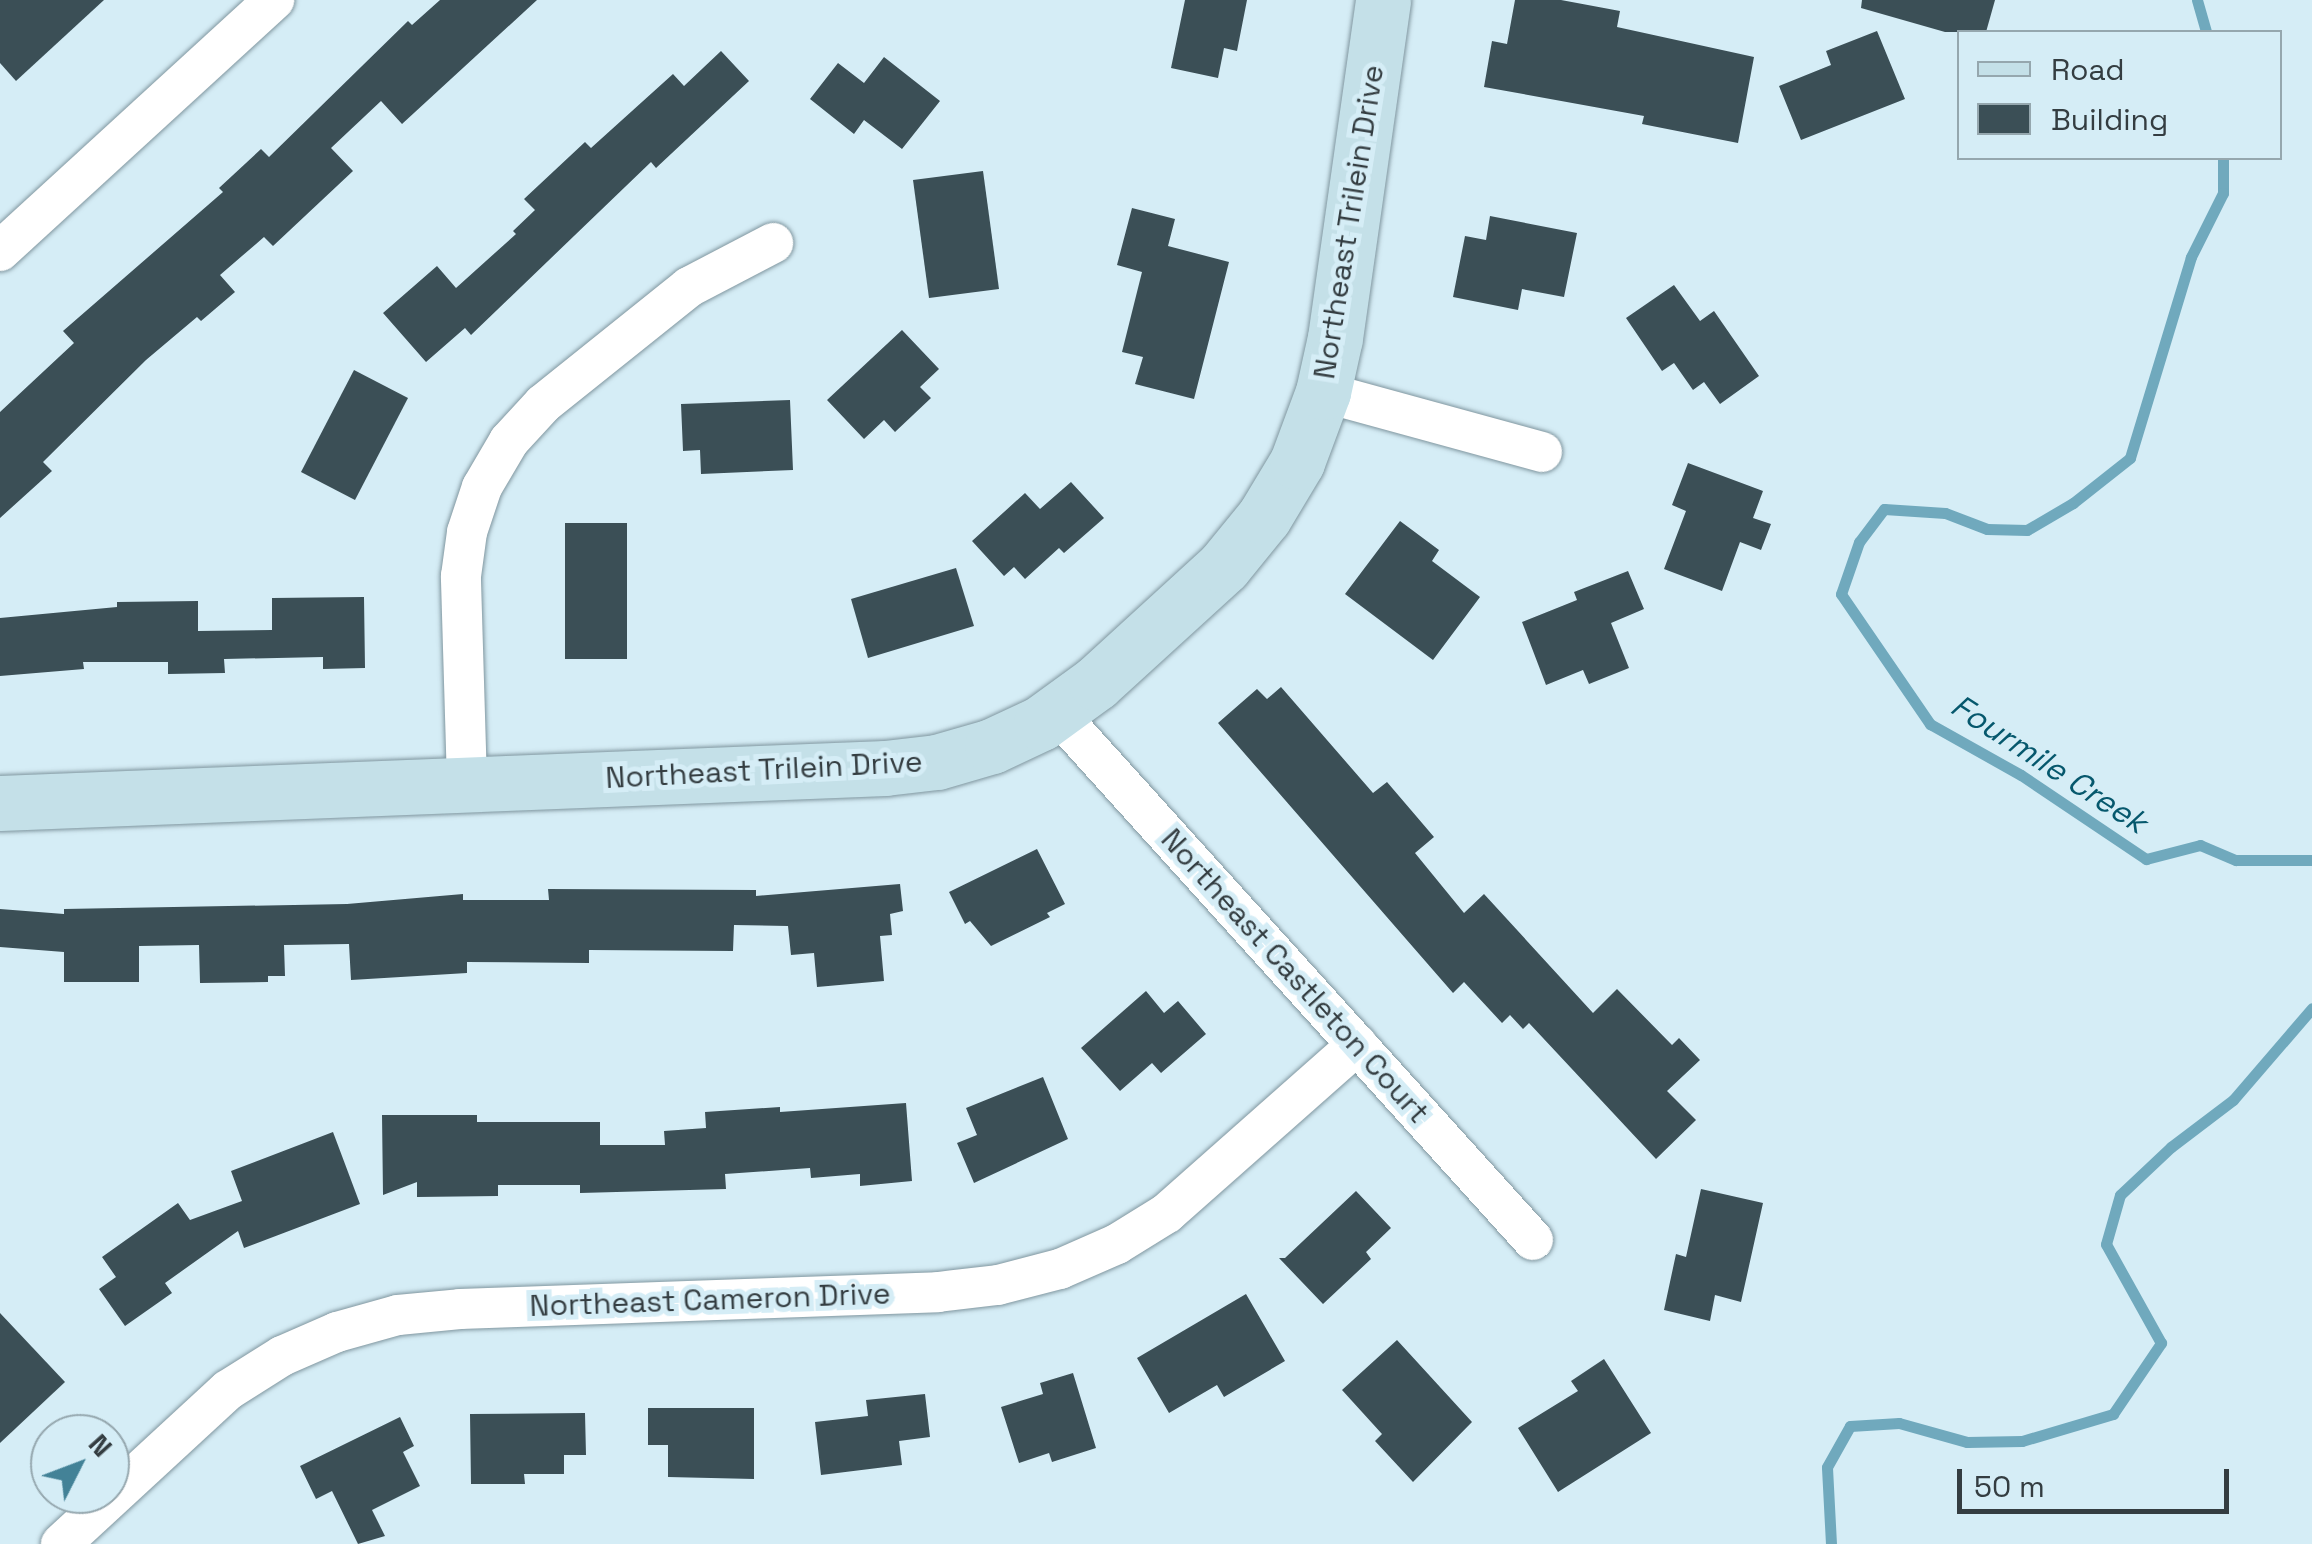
<!DOCTYPE html>
<html>
<head>
<meta charset="utf-8">
<style>
  body { margin:0 }
  #map { position:relative; width:2312px; height:1544px; overflow:hidden; background:#d5edf6; font-family:"Space Grotesk",sans-serif }
  div>[style] { position:absolute }
  .stream>* { height:11px; margin:-5.5px; padding:0 5.5px; transform-origin:5.5px; border-radius:5.5px; background:#70a9bd }
  .building>* { inset:0; background:#3b4f56 }
  .roads { filter:drop-shadow(0 0 2px #80969f) drop-shadow(0 0 2px #80969f) }
  .street>* { height:40px; margin:-20px; padding:0 20px; transform-origin:20px; border-radius:20px; background:#fff }
  .secondary>* { height:55px; margin:-27.5px; padding:0 27.5px; transform-origin:27.5px; border-radius:27.5px; background:#c4e0e8 }
  span { translate:-50% -50%; white-space:nowrap; text-align:center; line-height:1.15; -webkit-text-stroke:10px #d5edf6; paint-order:stroke }
  .street-label { font-size:30px; color:#343d41 }
  .water-label { font-size:32px; color:#06586d; font-style:italic }
  .legend { position:absolute; left:1957px; top:30px; width:325px; height:130px; box-sizing:border-box; background:#d5edf6; border:2px solid #95a7ae; margin:0; padding:12px 18px; list-style:none; font-size:30px; color:#343d41 }
  .legend li { display:flex; align-items:center; gap:20px; height:50px }
  .legend b { width:50px; border:2px solid #95a7ae }
  .north { position:absolute; left:30px; top:1414px; width:100px; height:100px; box-sizing:border-box; background:#d5edf6; border:2px solid #95a7ae; border-radius:50%; rotate:48deg; font-size:28px; font-weight:700; line-height:40px; text-align:center; color:#343d41 }
  .north::after { content:''; display:block; margin:auto; width:35px; height:45px; background:#438297; clip-path:polygon(50% 0,100% 100%,50% 72%,0 100%) }
  .scale { position:absolute; left:1957px; top:1469px; width:272px; height:45px; box-sizing:border-box; border:5px solid #343d41; border-top:0; padding-left:12px; font-size:30px; line-height:35px; white-space:nowrap; color:#343d41; -webkit-text-stroke:8px #d5edf6; paint-order:stroke }
</style>
</head>
<body>
<div id="map">
  <div class="stream">
    <i style="left:2197px;top:0;width:33px;rotate:74deg"></i>
    <i style="left:2223px;top:158px;width:35px;rotate:90deg"></i>
    <i style="left:2223px;top:193px;width:72px;rotate:116.6deg"></i>
    <i style="left:2191px;top:257px;width:210px;rotate:106.9deg"></i>
    <i style="left:2130px;top:458px;width:73px;rotate:141.7deg"></i>
    <i style="left:2073px;top:503px;width:53px;rotate:149.6deg"></i>
    <i style="left:2027px;top:530px;width:40px;rotate:-178.6deg"></i>
    <i style="left:1987px;top:529px;width:45px;rotate:-159.1deg"></i>
    <i style="left:1945px;top:513px;width:61px;rotate:-176.2deg"></i>
    <i style="left:1884px;top:509px;width:41px;rotate:127.1deg"></i>
    <i style="left:1859px;top:542px;width:55px;rotate:109.1deg"></i>
    <i style="left:1841px;top:594px;width:158px;rotate:55.6deg"></i>
    <i style="left:1930px;top:724px;width:104px;rotate:29.3deg"></i>
    <i style="left:2021px;top:775px;width:151px;rotate:33.9deg"></i>
    <i style="left:2146px;top:859px;width:56px;rotate:-14.5deg"></i>
    <i style="left:2200px;top:845px;width:39px;rotate:23deg"></i>
    <i style="left:2236px;top:860px;width:76px"></i>
    <i style="left:1831px;top:1544px;width:77px;rotate:-93deg"></i>
    <i style="left:1827px;top:1467px;width:47px;rotate:-60.7deg"></i>
    <i style="left:1850px;top:1426px;width:49px;rotate:-3.5deg"></i>
    <i style="left:1899px;top:1423px;width:71px;rotate:15.6deg"></i>
    <i style="left:1967px;top:1442px;width:55px;rotate:-1deg"></i>
    <i style="left:2022px;top:1441px;width:95px;rotate:-16.5deg"></i>
    <i style="left:2113px;top:1414px;width:86px;rotate:-55.9deg"></i>
    <i style="left:2161px;top:1343px;width:113px;rotate:-119.1deg"></i>
    <i style="left:2106px;top:1244px;width:51px;rotate:-74.1deg"></i>
    <i style="left:2120px;top:1195px;width:70px;rotate:-43.3deg"></i>
    <i style="left:2171px;top:1147px;width:78px;rotate:-37.2deg"></i>
    <i style="left:2233px;top:1100px;width:121px;rotate:-49.3deg"></i>
  </div>
  <div class="building">
    <i style="clip-path:polygon(0 0,104px 0,16px 81px,0 63px)"></i>
    <i style="clip-path:polygon(440px 0,537px 0,402px 124px,381px 101px,331px 148px,353px 171px,273px 246px,264px 237px,220px 275px,235px 292px,201px 321px,197px 317px,146px 360px,43px 462px,52px 471px,0 518px,0 412px,74px 343px,63px 331px,223px 192px,219px 188px,261px 149px,269px 157px,408px 21px,412px 25px)"></i>
    <i style="clip-path:polygon(1185px 0,1247px 0,1237px 51px,1224px 48px,1218px 78px,1171px 68px)"></i>
    <i style="clip-path:polygon(1515px 0,1561px 0,1620px 11px,1617px 27px,1754px 57px,1738px 143px,1642px 124px,1644px 116px,1484px 87px,1492px 41px,1507px 44px)"></i>
    <i style="clip-path:polygon(1862px 0,1995px 0,1986px 32px,1945px 32px,1861px 8px)"></i>
    <i style="clip-path:polygon(1877px 31px,1905px 99px,1801px 140px,1779px 86px,1831px 65px,1826px 51px)"></i>
    <i style="clip-path:polygon(721px 51px,749px 81px,656px 168px,651px 162px,471px 335px,465px 328px,426px 362px,383px 313px,437px 266px,456px 288px,516px 234px,513px 231px,535px 210px,524px 199px,585px 142px,591px 148px,673px 74px,684px 86px)"></i>
    <i style="clip-path:polygon(884px 57px,940px 101px,902px 149px,864px 120px,854px 134px,810px 99px,838px 63px,864px 83px)"></i>
    <i style="clip-path:polygon(983px 171px,999px 289px,929px 298px,913px 180px)"></i>
    <i style="clip-path:polygon(1132px 208px,1175px 219px,1168px 246px,1229px 262px,1194px 399px,1135px 384px,1143px 357px,1122px 352px,1142px 272px,1117px 265px)"></i>
    <i style="clip-path:polygon(1490px 216px,1577px 233px,1564px 297px,1522px 289px,1518px 310px,1453px 297px,1465px 236px,1486px 240px)"></i>
    <i style="clip-path:polygon(1674px 285px,1700px 321px,1714px 311px,1759px 376px,1720px 404px,1704px 382px,1693px 390px,1674px 363px,1662px 371px,1626px 318px)"></i>
    <i style="clip-path:polygon(902px 330px,939px 369px,920px 387px,931px 398px,895px 432px,884px 420px,864px 439px,827px 400px)"></i>
    <i style="clip-path:polygon(354px 370px,408px 398px,355px 500px,301px 472px)"></i>
    <i style="clip-path:polygon(790px 400px,793px 470px,701px 474px,700px 450px,683px 451px,681px 404px)"></i>
    <i style="clip-path:polygon(1688px 463px,1763px 491px,1753px 518px,1771px 524px,1761px 550px,1740px 542px,1722px 591px,1664px 569px,1686px 511px,1672px 505px)"></i>
    <i style="clip-path:polygon(1071px 482px,1104px 518px,1064px 553px,1059px 548px,1025px 579px,1014px 567px,1004px 576px,972px 541px,1025px 493px,1040px 509px)"></i>
    <i style="clip-path:polygon(1400px 521px,1439px 550px,1432px 561px,1480px 597px,1433px 660px,1345px 594px)"></i>
    <i style="clip-path:polygon(565px 523px,627px 523px,627px 659px,565px 659px)"></i>
    <i style="clip-path:polygon(956px 568px,974px 626px,868px 658px,851px 599px)"></i>
    <i style="clip-path:polygon(1628px 571px,1644px 609px,1611px 623px,1629px 668px,1589px 684px,1583px 670px,1546px 685px,1522px 622px,1577px 600px,1574px 592px)"></i>
    <i style="clip-path:polygon(364px 597px,365px 668px,323px 669px,323px 657px,224px 659px,225px 673px,168px 674px,168px 662px,83px 662px,84px 669px,0 676px,0 618px,117px 607px,117px 602px,198px 601px,198px 631px,272px 630px,272px 598px)"></i>
    <i style="clip-path:polygon(1281px 687px,1373px 793px,1387px 782px,1434px 837px,1415px 853px,1464px 913px,1484px 894px,1593px 1013px,1617px 989px,1672px 1045px,1679px 1038px,1700px 1060px,1667px 1091px,1696px 1120px,1656px 1159px,1529px 1023px,1523px 1029px,1510px 1015px,1502px 1023px,1464px 982px,1453px 993px,1218px 723px,1257px 689px,1267px 699px)"></i>
    <i style="clip-path:polygon(1037px 849px,1065px 904px,1047px 913px,1050px 917px,991px 946px,970px 921px,965px 924px,949px 892px)"></i>
    <i style="clip-path:polygon(900px 884px,903px 911px,890px 914px,892px 935px,880px 936px,884px 981px,817px 987px,814px 953px,791px 955px,788px 926px,734px 925px,733px 951px,589px 950px,589px 963px,467px 962px,467px 973px,351px 980px,349px 944px,284px 945px,285px 976px,268px 976px,268px 982px,200px 983px,199px 945px,139px 946px,139px 982px,64px 982px,64px 952px,0 947px,0 909px,64px 914px,64px 909px,347px 904px,463px 894px,463px 900px,549px 900px,548px 889px,756px 890px,756px 896px)"></i>
    <i style="clip-path:polygon(1146px 991px,1164px 1013px,1178px 1001px,1206px 1034px,1161px 1073px,1152px 1063px,1120px 1091px,1081px 1048px)"></i>
    <i style="clip-path:polygon(1043px 1077px,1068px 1139px,974px 1183px,957px 1143px,977px 1135px,966px 1108px)"></i>
    <i style="clip-path:polygon(906px 1103px,912px 1181px,860px 1186px,860px 1174px,811px 1178px,810px 1168px,725px 1174px,726px 1189px,580px 1193px,580px 1185px,498px 1185px,498px 1196px,417px 1197px,417px 1182px,383px 1195px,382px 1115px,477px 1115px,477px 1122px,600px 1122px,600px 1145px,665px 1145px,664px 1131px,706px 1128px,705px 1112px,780px 1107px,780px 1112px)"></i>
    <i style="clip-path:polygon(333px 1132px,360px 1204px,244px 1248px,238px 1231px,165px 1283px,172px 1293px,125px 1326px,99px 1289px,116px 1277px,102px 1257px,178px 1203px,190px 1220px,242px 1201px,231px 1171px)"></i>
    <i style="clip-path:polygon(1701px 1189px,1763px 1203px,1741px 1302px,1715px 1295px,1710px 1321px,1664px 1310px,1676px 1254px,1686px 1257px)"></i>
    <i style="clip-path:polygon(1356px 1191px,1391px 1228px,1366px 1252px,1371px 1259px,1323px 1304px,1279px 1258px,1285px 1258px)"></i>
    <i style="clip-path:polygon(1246px 1294px,1285px 1361px,1224px 1397px,1217px 1385px,1169px 1413px,1137px 1358px)"></i>
    <i style="clip-path:polygon(0 1313px,65px 1382px,0 1443px)"></i>
    <i style="clip-path:polygon(1397px 1340px,1472px 1422px,1413px 1482px,1375px 1441px,1382px 1434px,1342px 1390px)"></i>
    <i style="clip-path:polygon(1604px 1359px,1651px 1433px,1558px 1492px,1518px 1428px,1578px 1391px,1571px 1381px)"></i>
    <i style="clip-path:polygon(1073px 1373px,1096px 1448px,1052px 1462px,1049px 1453px,1019px 1463px,1001px 1407px,1043px 1394px,1040px 1383px)"></i>
    <i style="clip-path:polygon(925px 1394px,930px 1437px,899px 1441px,902px 1465px,821px 1475px,815px 1422px,868px 1416px,866px 1400px)"></i>
    <i style="clip-path:polygon(648px 1408px,754px 1408px,754px 1479px,668px 1477px,668px 1445px,648px 1445px)"></i>
    <i style="clip-path:polygon(585px 1413px,586px 1455px,564px 1455px,564px 1474px,524px 1474px,525px 1484px,471px 1484px,470px 1414px)"></i>
    <i style="clip-path:polygon(400px 1417px,414px 1446px,403px 1452px,420px 1486px,372px 1510px,385px 1536px,358px 1544px,332px 1491px,316px 1499px,300px 1466px)"></i>
  </div>
  <div class="roads">
    <div class="street">
      <i style="left:0;top:251px;width:372px;rotate:-42.5deg"></i>
      <i style="left:1323px;top:392px;width:227px;rotate:15.3deg"></i>
      <i style="left:1057px;top:713px;width:710px;rotate:47.91deg"></i>
      <i style="left:467px;top:783px;width:207px;rotate:-91.7deg"></i>
      <i style="left:461px;top:576px;width:44px;rotate:-82.2deg"></i>
      <i style="left:467px;top:532px;width:47px;rotate:-71.6deg"></i>
      <i style="left:482px;top:487px;width:53px;rotate:-59.6deg"></i>
      <i style="left:509px;top:441px;width:50px;rotate:-47.4deg"></i>
      <i style="left:543px;top:404px;width:187px;rotate:-38.7deg"></i>
      <i style="left:689px;top:287px;width:95px;rotate:-27.6deg"></i>
      <i style="left:61px;top:1544px;width:227px;rotate:-42.7deg"></i>
      <i style="left:228px;top:1390px;width:64px;rotate:-32.2deg"></i>
      <i style="left:282px;top:1356px;width:60px;rotate:-23.6deg"></i>
      <i style="left:337px;top:1332px;width:63px;rotate:-15.6deg"></i>
      <i style="left:398px;top:1315px;width:62px;rotate:-5.5deg"></i>
      <i style="left:460px;top:1309px;width:478px;rotate:-2deg"></i>
      <i style="left:938px;top:1292px;width:60px;rotate:-6.7deg"></i>
      <i style="left:998px;top:1285px;width:64px;rotate:-14.5deg"></i>
      <i style="left:1060px;top:1269px;width:62px;rotate:-23.7deg"></i>
      <i style="left:1117px;top:1244px;width:59px;rotate:-31.8deg"></i>
      <i style="left:1167px;top:1213px;width:254px;rotate:-41.5deg"></i>
    </div>
    <div class="secondary">
      <i style="left:0;top:803px;width:886px;rotate:-2.26deg"></i>
      <i style="left:885px;top:768px;width:52px;rotate:-6.6deg"></i>
      <i style="left:937px;top:762px;width:57px;rotate:-16.2deg"></i>
      <i style="left:992px;top:746px;width:54px;rotate:-25.1deg"></i>
      <i style="left:1041px;top:723px;width:68px;rotate:-36deg"></i>
      <i style="left:1096px;top:683px;width:173px;rotate:-42.4deg"></i>
      <i style="left:1224px;top:566px;width:63px;rotate:-50.8deg"></i>
      <i style="left:1264px;top:517px;width:64px;rotate:-59deg"></i>
      <i style="left:1297px;top:462px;width:75px;rotate:-69.6deg"></i>
      <i style="left:1323px;top:392px;width:55px;rotate:-77.5deg"></i>
      <i style="left:1335px;top:338px;width:341px;rotate:-81.9deg"></i>
    </div>
  </div>
  <div class="street-label">
    <span style="left:1349px;top:222px;rotate:-81deg">Northeast Trilein Drive</span>
    <span style="left:764px;top:770px;rotate:-3deg">Northeast Trilein Drive</span>
    <span style="left:1295px;top:976px;rotate:48deg">Northeast Castleton Court</span>
    <span style="left:710px;top:1300px;rotate:-2deg">Northeast Cameron Drive</span>
  </div>
  <div class="water-label">
    <span style="left:2049px;top:764px;rotate:33deg">Fourmile Creek</span>
  </div>
  <ul class="legend">
  <li><b style="height:12px;background:#c4e0e8"></b>Road</li>
  <li><b style="height:28px;background:#3b4f56"></b>Building</li>
  </ul>
  <div class="north">N</div>
  <div class="scale">50 m</div>
</div>
</body>
</html>
